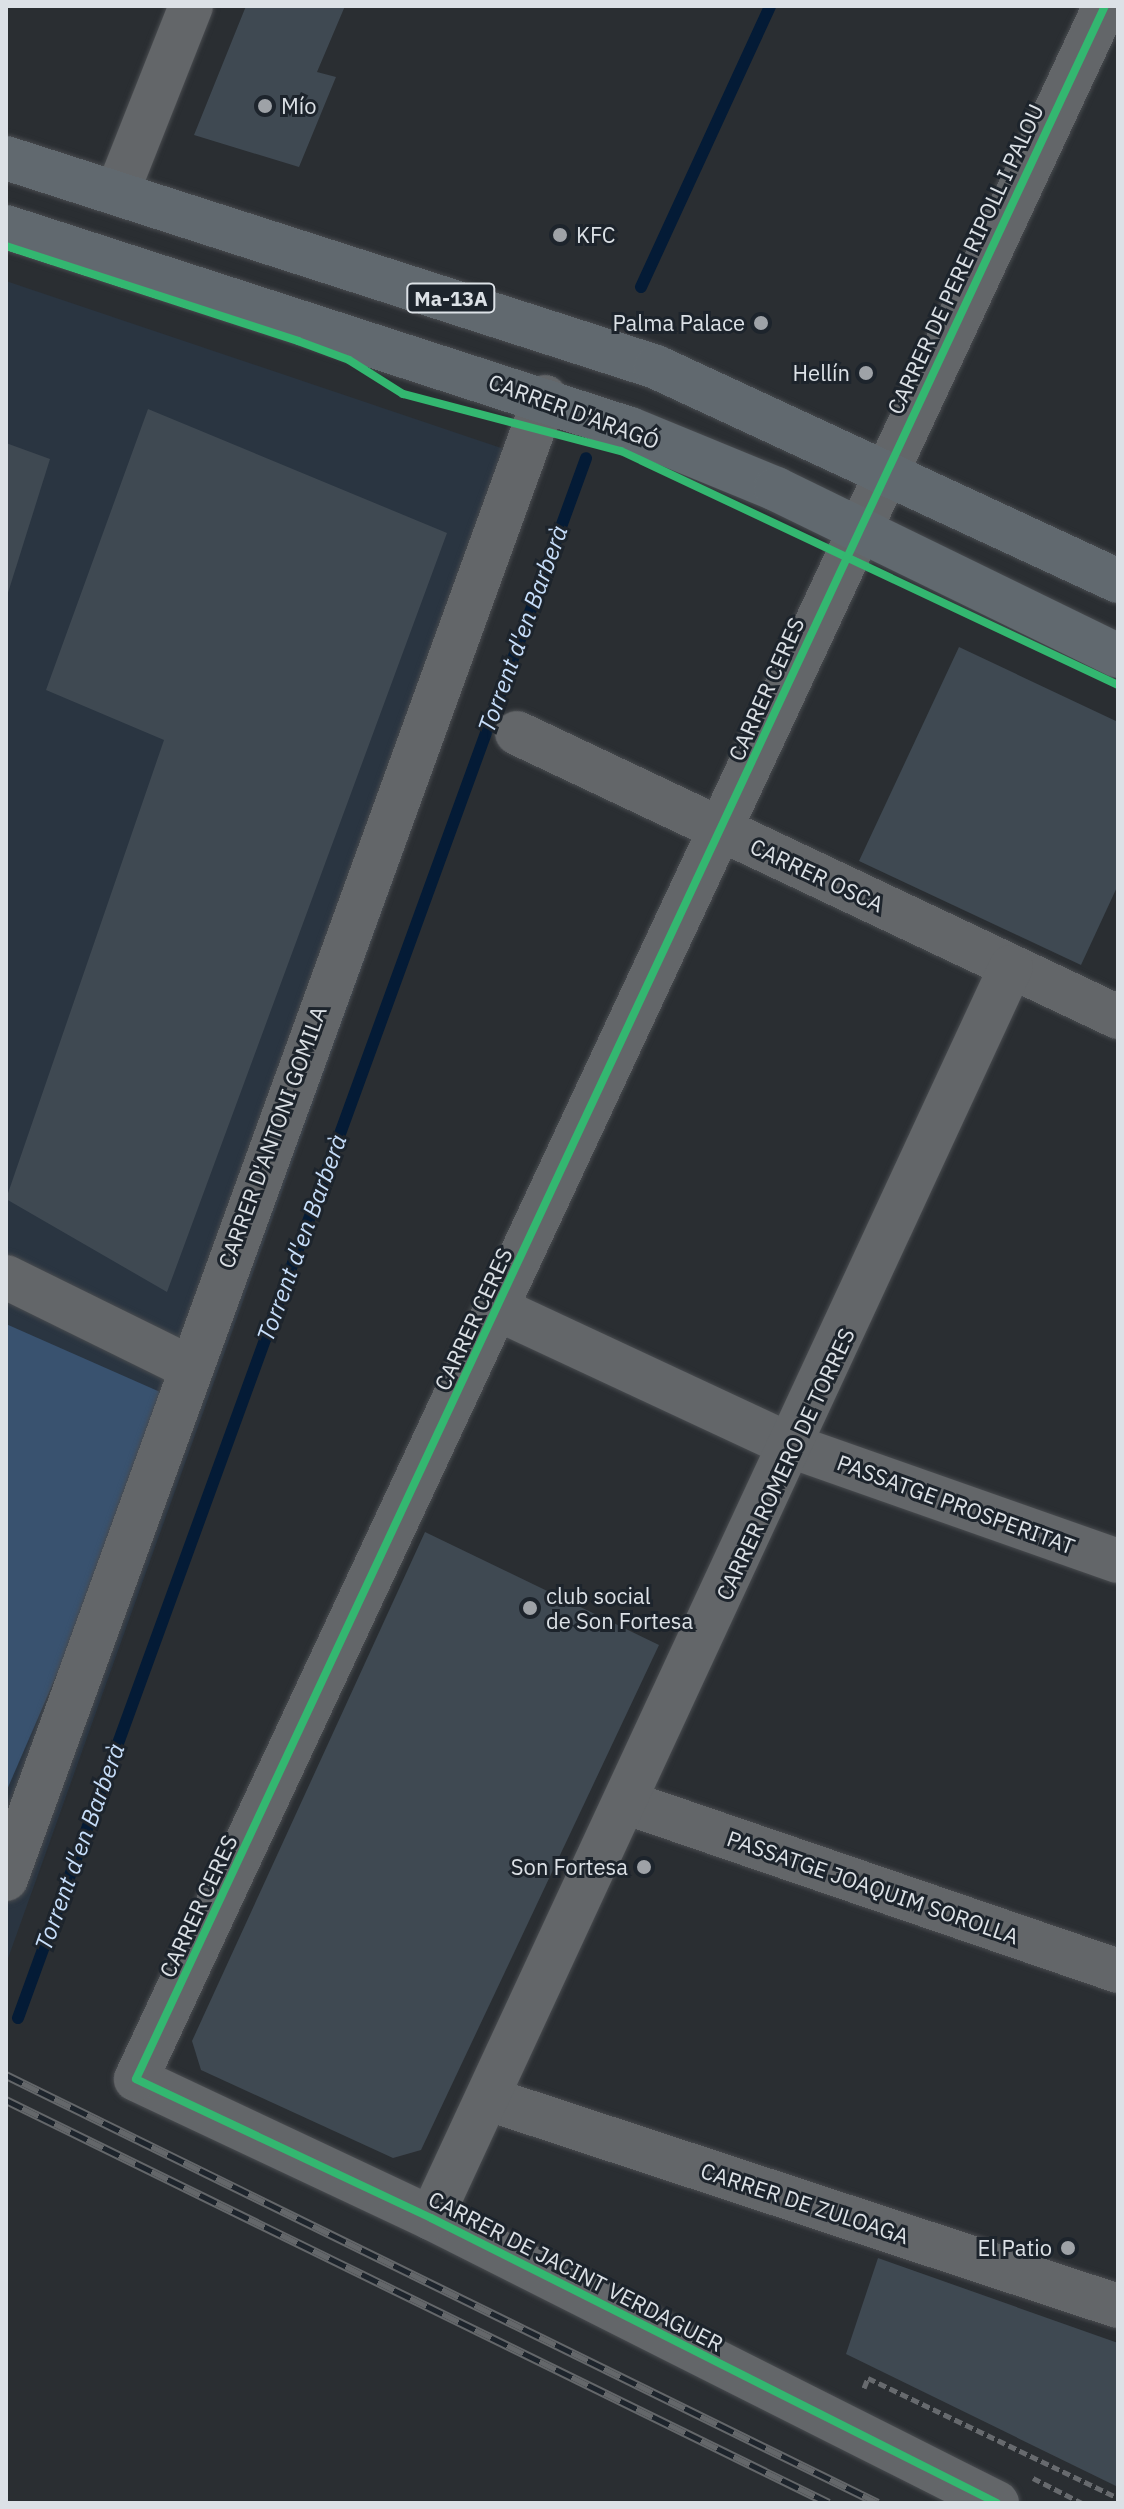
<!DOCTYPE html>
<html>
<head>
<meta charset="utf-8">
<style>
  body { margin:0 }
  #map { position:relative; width:1124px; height:2509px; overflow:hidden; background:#2a2e32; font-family:"IBM Plex Sans",sans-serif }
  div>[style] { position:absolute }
  .built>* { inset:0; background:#2a3541 }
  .green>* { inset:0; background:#39526f }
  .stream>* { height:12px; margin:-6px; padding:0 6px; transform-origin:6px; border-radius:6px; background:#041b36 }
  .building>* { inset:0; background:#3f4952 }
  .path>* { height:5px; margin-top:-2.5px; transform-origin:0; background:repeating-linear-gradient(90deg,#676a6e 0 8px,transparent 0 12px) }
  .roads { filter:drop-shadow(0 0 2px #484b4f) drop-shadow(0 0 2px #484b4f) }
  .street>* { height:44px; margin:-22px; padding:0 22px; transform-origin:22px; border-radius:22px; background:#636669 }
  .primary>* { height:44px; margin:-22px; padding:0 22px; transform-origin:22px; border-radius:22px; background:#61696f }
  .rail>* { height:9px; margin-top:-4.5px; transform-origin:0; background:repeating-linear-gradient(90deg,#1d242c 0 18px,#64676a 0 36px); box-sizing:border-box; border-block:2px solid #64676a }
  .cycleway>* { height:8px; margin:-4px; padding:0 4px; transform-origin:4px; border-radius:4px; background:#33b770 }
  .dots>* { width:22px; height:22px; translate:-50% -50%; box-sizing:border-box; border:4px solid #1d242c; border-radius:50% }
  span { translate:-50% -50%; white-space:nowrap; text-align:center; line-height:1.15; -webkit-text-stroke:6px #1d242c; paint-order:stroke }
  .shield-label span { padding:2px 6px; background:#1d242c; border:2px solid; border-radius:6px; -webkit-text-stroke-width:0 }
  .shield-label { font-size:20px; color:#dce1e6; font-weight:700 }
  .poi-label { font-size:22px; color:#dce1e6 }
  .left { translate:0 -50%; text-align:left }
  .right { translate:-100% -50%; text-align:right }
  .street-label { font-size:22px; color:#dce1e6 }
  .water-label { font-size:24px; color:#c7defa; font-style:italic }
  .frame { position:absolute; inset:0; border:8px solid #dce1e6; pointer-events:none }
</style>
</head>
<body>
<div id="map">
  <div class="built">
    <i style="clip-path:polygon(6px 281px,543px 462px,6px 1964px)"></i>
  </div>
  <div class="green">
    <i style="clip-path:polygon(6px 1324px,176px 1399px,6px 1792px)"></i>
  </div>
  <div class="stream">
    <i style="left:641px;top:287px;width:309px;rotate:-65.3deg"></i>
    <i style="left:18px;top:2018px;width:1660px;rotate:-69.99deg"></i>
  </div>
  <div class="building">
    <i style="clip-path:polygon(246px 6px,345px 6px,317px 72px,336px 77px,299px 167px,194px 135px)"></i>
    <i style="clip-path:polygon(148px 409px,447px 533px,167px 1292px,6px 1199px,164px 740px,46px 690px)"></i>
    <i style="clip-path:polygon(6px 443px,50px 459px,7px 596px,6px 595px)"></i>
    <i style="clip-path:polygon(959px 647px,1118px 722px,1118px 885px,1081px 965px,859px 861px)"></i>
    <i style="clip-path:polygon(425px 1532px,659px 1645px,421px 2150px,393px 2158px,201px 2070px,192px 2041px)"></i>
    <i style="clip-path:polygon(878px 2258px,1118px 2343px,1118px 2487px,846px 2354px)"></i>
  </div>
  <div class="path">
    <i style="left:864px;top:2388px;width:11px;rotate:-68deg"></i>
    <i style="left:868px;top:2378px;width:277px;rotate:25.6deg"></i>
    <i style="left:1033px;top:2478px;width:55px;rotate:27deg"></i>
  </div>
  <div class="roads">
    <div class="street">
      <i style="left:117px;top:193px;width:201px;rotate:-68.4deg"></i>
      <i style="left:517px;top:733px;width:665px;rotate:25.29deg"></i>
      <i style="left:6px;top:1277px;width:202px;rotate:26.2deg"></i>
      <i style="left:498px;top:1309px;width:327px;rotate:25deg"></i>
      <i style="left:794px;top:1447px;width:343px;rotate:19.4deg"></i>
      <i style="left:628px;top:1803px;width:518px;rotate:18.92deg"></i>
      <i style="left:6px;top:1879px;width:1577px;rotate:-70.01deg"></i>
      <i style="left:492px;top:2100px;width:659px;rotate:18.22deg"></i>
      <i style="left:431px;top:2218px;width:1379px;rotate:-65.13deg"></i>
      <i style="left:997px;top:2503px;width:634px;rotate:-153.27deg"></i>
      <i style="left:431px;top:2218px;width:326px;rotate:-154.8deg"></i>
      <i style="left:136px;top:2079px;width:2288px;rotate:-64.95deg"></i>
    </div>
    <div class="primary">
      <i style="left:6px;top:158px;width:683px;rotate:17.82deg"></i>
      <i style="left:656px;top:367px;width:509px;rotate:24.85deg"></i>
      <i style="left:6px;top:227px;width:656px;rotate:17.94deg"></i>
      <i style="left:630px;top:429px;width:158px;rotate:22.3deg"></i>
      <i style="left:776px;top:489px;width:381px;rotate:26deg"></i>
    </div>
  </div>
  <div class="rail">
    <i style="left:6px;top:2075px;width:971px;rotate:26.14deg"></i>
    <i style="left:6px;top:2100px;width:916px;rotate:26.09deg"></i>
  </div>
  <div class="cycleway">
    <i style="left:6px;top:246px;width:307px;rotate:18deg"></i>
    <i style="left:298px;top:341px;width:54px;rotate:20.4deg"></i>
    <i style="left:349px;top:360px;width:64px;rotate:32.2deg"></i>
    <i style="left:403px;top:394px;width:225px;rotate:14.7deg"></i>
    <i style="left:621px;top:451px;width:549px;rotate:25.21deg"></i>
    <i style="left:997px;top:2503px;width:634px;rotate:-153.27deg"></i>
    <i style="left:431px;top:2218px;width:326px;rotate:-154.8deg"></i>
    <i style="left:136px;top:2079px;width:2288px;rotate:-64.95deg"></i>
  </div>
  <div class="dots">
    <i style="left:265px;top:106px;background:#9ea2a7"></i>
    <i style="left:560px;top:235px;background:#9ea2a7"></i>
    <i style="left:761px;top:323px;background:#9ea2a7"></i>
    <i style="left:866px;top:373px;background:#9ea2a7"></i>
    <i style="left:530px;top:1608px;background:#9ea2a7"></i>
    <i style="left:644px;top:1867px;background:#9ea2a7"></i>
    <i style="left:1068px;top:2248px;background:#9ea2a7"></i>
  </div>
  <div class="shield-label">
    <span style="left:451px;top:298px">Ma-13A</span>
  </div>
  <div class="poi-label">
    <span class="left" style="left:281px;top:106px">Mío</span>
    <span class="left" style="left:576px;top:235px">KFC</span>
    <span class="right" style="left:745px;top:323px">Palma Palace</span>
    <span class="right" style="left:850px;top:373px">Hellín</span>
    <span class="left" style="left:546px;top:1608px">club social<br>de Son Fortesa</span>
    <span class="right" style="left:628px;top:1867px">Son Fortesa</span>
    <span class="right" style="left:1052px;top:2248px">El Patio</span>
  </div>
  <div class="street-label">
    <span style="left:965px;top:259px;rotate:-65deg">CARRER DE PERE RIPOLL I PALOU</span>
    <span style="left:574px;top:411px;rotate:20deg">CARRER D'ARAGÓ</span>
    <span style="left:766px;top:689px;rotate:-66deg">CARRER CERES</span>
    <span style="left:817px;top:875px;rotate:25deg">CARRER OSCA</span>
    <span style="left:272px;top:1137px;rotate:-70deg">CARRER D'ANTONI GOMILA</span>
    <span style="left:473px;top:1319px;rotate:-65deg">CARRER CERES</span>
    <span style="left:785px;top:1464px;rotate:-65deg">CARRER ROMERO DE TORRES</span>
    <span style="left:956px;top:1504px;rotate:20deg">PASSATGE PROSPERITAT</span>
    <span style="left:873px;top:1887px;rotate:19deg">PASSATGE JOAQUIM SOROLLA</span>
    <span style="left:198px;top:1906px;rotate:-65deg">CARRER CERES</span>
    <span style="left:805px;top:2203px;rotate:18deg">CARRER DE ZULOAGA</span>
    <span style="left:576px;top:2271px;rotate:27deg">CARRER DE JACINT VERDAGUER</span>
  </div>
  <div class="water-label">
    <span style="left:523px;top:629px;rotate:-70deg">Torrent d'en Barberà</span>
    <span style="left:302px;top:1238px;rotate:-70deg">Torrent d'en Barberà</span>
    <span style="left:80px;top:1847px;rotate:-70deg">Torrent d'en Barberà</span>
  </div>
  <div class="frame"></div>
</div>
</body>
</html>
